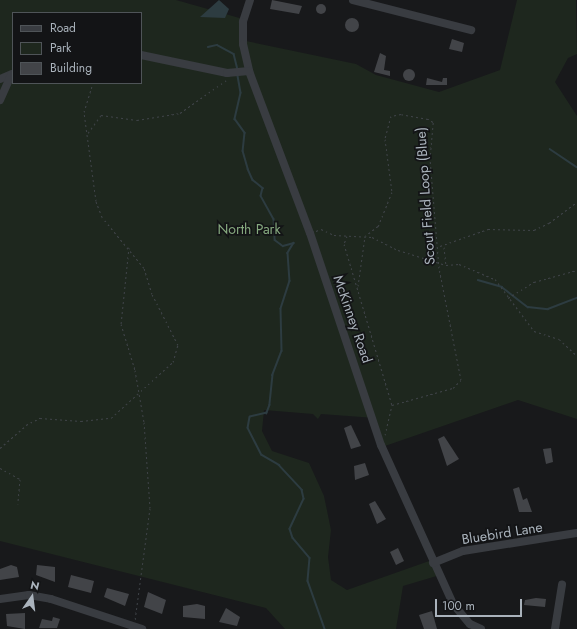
<!DOCTYPE html>
<html>
<head>
<meta charset="utf-8">
<style>
  body { margin:0 }
  #map { position:relative; width:577px; height:629px; overflow:hidden; background:#18191b; font-family:Jost,sans-serif }
  div>[style] { position:absolute }
  .green>* { inset:0; background:#1e271e }
  .water>* { inset:0; background:#2d3c41 }
  .stream>* { height:1.5px; margin:-0.75px; padding:0 0.75px; transform-origin:0.75px; border-radius:0.75px; background:#2d3c41 }
  .building>* { inset:0; background:#424448 }
  .round { border-radius:50% }
  .path>* { height:1px; margin-top:-0.5px; transform-origin:0; background:repeating-linear-gradient(90deg,#3f4348 0 2px,transparent 0 5px) }
  .minor>* { height:8px; margin:-4px; padding:0 4px; transform-origin:4px; border-radius:4px; background:#393c41 }
  span { translate:-50% -50%; white-space:nowrap; text-align:center; line-height:1.15; -webkit-text-stroke:3.5px #131416; paint-order:stroke }
  .street-label { font-size:14px; color:#aab3bc }
  .park-label { font-size:14px; color:#86a97f }
  .legend { position:absolute; left:12px; top:12px; width:130px; height:72px; box-sizing:border-box; background:#131416; border:1px solid #4f5458; margin:0; padding:5px 7px; list-style:none; font-size:12px; color:#aab3bc }
  .legend li { display:flex; align-items:center; gap:8px; height:20px }
  .legend b { width:20px; border:1px solid #4f5458 }
  .north { position:absolute; left:12px; top:577px; width:40px; height:40px; -webkit-text-stroke:3px #131416; paint-order:stroke; rotate:14deg; font-size:11px; font-weight:700; line-height:16px; text-align:center; color:#aab3bc }
  .north::after { content:''; display:block; margin:auto; width:14px; height:18px; background:#aab3bc; clip-path:polygon(50% 0,100% 100%,50% 72%,0 100%) }
  .scale { position:absolute; left:435px; top:599px; width:87px; height:18px; box-sizing:border-box; border:2px solid #aab3bc; border-top:0; padding-left:5px; font-size:12px; line-height:14px; white-space:nowrap; color:#aab3bc; -webkit-text-stroke:3px #131416; paint-order:stroke }
</style>
</head>
<body>
<div id="map">
  <div class="green">
    <i style="clip-path:polygon(evenodd,0 0,176px 0,243px 19px,246px 41px,356px 64px,376px 75px,439px 92px,500px 70px,517px 0,576px 0,577px 54px,568px 58px,555px 82px,577px 116px,577px 419px,518px 400px,385px 446px,375px 418px,321px 414px,318px 419px,313px 414px,264px 410px,262px 431px,272px 451px,309px 463px,324px 496px,331px 530px,328px 557px,331px 580px,347px 590px,432px 560px,440px 575px,403px 586px,396px 629px,285px 629px,266px 608px,0 541px,0 0,13px 13px,141px 13px,141px 83px,13px 83px,13px 13px)"></i>
  </div>
  <div class="water">
    <i style="clip-path:polygon(219px 0,229px 9px,225px 18px,200px 17px)"></i>
  </div>
  <div class="stream">
    <i style="left:208px;top:47px;width:9px;rotate:-13deg"></i>
    <i style="left:217px;top:45px;width:19px;rotate:28deg"></i>
    <i style="left:234px;top:54px;width:16px;rotate:76deg"></i>
    <i style="left:238px;top:76px;width:17px;rotate:80deg"></i>
    <i style="left:241px;top:93px;width:27px;rotate:103deg"></i>
    <i style="left:235px;top:119px;width:17px;rotate:54deg"></i>
    <i style="left:245px;top:133px;width:18px;rotate:96deg"></i>
    <i style="left:243px;top:151px;width:19px;rotate:74deg"></i>
    <i style="left:248px;top:169px;width:12px;rotate:66deg"></i>
    <i style="left:253px;top:180px;width:13px;rotate:39deg"></i>
    <i style="left:263px;top:188px;width:8px;rotate:104deg"></i>
    <i style="left:261px;top:196px;width:26px;rotate:61deg"></i>
    <i style="left:274px;top:219px;width:21px;rotate:87deg"></i>
    <i style="left:275px;top:240px;width:10px;rotate:37deg"></i>
    <i style="left:283px;top:246px;width:11px;rotate:-15deg"></i>
    <i style="left:294px;top:243px;width:12px;rotate:121deg"></i>
    <i style="left:288px;top:253px;width:28px;rotate:86deg"></i>
    <i style="left:290px;top:281px;width:29px;rotate:108deg"></i>
    <i style="left:281px;top:309px;width:42px;rotate:88.6deg"></i>
    <i style="left:282px;top:351px;width:26px;rotate:111deg"></i>
    <i style="left:273px;top:375px;width:30px;rotate:96deg"></i>
    <i style="left:270px;top:405px;width:9px;rotate:111deg"></i>
    <i style="left:267px;top:413px;width:17px;rotate:167deg"></i>
    <i style="left:250px;top:417px;width:11px;rotate:100deg"></i>
    <i style="left:248px;top:428px;width:30px;rotate:63deg"></i>
    <i style="left:262px;top:455px;width:20px;rotate:30deg"></i>
    <i style="left:279px;top:465px;width:34px;rotate:47deg"></i>
    <i style="left:302px;top:490px;width:9px;rotate:77deg"></i>
    <i style="left:304px;top:499px;width:33px;rotate:115deg"></i>
    <i style="left:290px;top:529px;width:9px;rotate:72deg"></i>
    <i style="left:293px;top:538px;width:26px;rotate:50deg"></i>
    <i style="left:310px;top:558px;width:23px;rotate:95deg"></i>
    <i style="left:308px;top:581px;width:51px;rotate:70.5deg"></i>
    <i style="left:550px;top:149px;width:32px;rotate:34deg"></i>
    <i style="left:478px;top:280px;width:25px;rotate:16deg"></i>
    <i style="left:502px;top:287px;width:33px;rotate:38deg"></i>
    <i style="left:528px;top:307px;width:20px;rotate:6deg"></i>
    <i style="left:548px;top:309px;width:31px;rotate:-21deg"></i>
  </div>
  <div class="building">
    <i style="clip-path:polygon(272px 0,302px 6px,299px 14px,270px 9px)"></i>
    <i class="round" style="left:316px;top:4px;width:10px;height:10px"></i>
    <i class="round" style="left:345px;top:18px;width:14px;height:14px"></i>
    <i style="clip-path:polygon(452px 39px,464px 43px,462px 52px,449px 49px)"></i>
    <i style="clip-path:polygon(380px 53px,386px 56px,384px 70px,390px 71px,390px 76px,374px 72px)"></i>
    <i class="round" style="left:403px;top:69px;width:12px;height:12px"></i>
    <i style="clip-path:polygon(427px 78px,442px 82px,443px 78px,447px 78px,447px 85px,426px 85px)"></i>
    <i style="clip-path:polygon(351px 425px,361px 446px,351px 449px,344px 428px)"></i>
    <i style="clip-path:polygon(444px 436px,459px 459px,447px 466px,438px 439px)"></i>
    <i style="clip-path:polygon(551px 448px,553px 462px,546px 464px,543px 449px)"></i>
    <i style="clip-path:polygon(365px 463px,369px 475px,355px 480px,354px 466px)"></i>
    <i style="clip-path:polygon(519px 487px,523px 500px,527px 498px,532px 512px,519px 512px,513px 489px)"></i>
    <i style="clip-path:polygon(375px 501px,386px 519px,377px 524px,369px 504px)"></i>
    <i style="clip-path:polygon(398px 548px,404px 561px,396px 565px,390px 552px)"></i>
    <i style="clip-path:polygon(11px 565px,17px 567px,19px 577px,0 580px,0 569px)"></i>
    <i style="clip-path:polygon(37px 565px,55px 567px,55px 582px,36px 575px)"></i>
    <i style="clip-path:polygon(71px 575px,94px 581px,91px 593px,68px 587px)"></i>
    <i style="clip-path:polygon(107px 588px,129px 594px,125px 606px,104px 597px)"></i>
    <i style="clip-path:polygon(148px 592px,166px 600px,162px 614px,144px 607px)"></i>
    <i style="clip-path:polygon(536px 598px,546px 599px,545px 607px,524px 605px,525px 600px)"></i>
    <i style="clip-path:polygon(197px 604px,205px 606px,205px 619px,183px 617px,183px 606px)"></i>
    <i style="clip-path:polygon(226px 608px,240px 617px,237px 626px,219px 622px)"></i>
    <i style="clip-path:polygon(432px 611px,437px 629px,424px 629px,419px 615px)"></i>
    <i style="clip-path:polygon(25px 613px,25px 629px,7px 626px,6px 614px)"></i>
    <i style="clip-path:polygon(53px 617px,60px 619px,57px 628px,39px 628px,42px 619px,52px 621px)"></i>
  </div>
  <div class="path">
    <i style="left:88px;top:133px;width:22px;rotate:-54deg"></i>
    <i style="left:101px;top:115px;width:36px;rotate:8deg"></i>
    <i style="left:137px;top:120px;width:44px;rotate:-9.2deg"></i>
    <i style="left:180px;top:113px;width:59px;rotate:-35.3deg"></i>
    <i style="left:316px;top:231px;width:5px;rotate:-22deg"></i>
    <i style="left:321px;top:229px;width:14px;rotate:25deg"></i>
    <i style="left:334px;top:235px;width:38px;rotate:3deg"></i>
    <i style="left:372px;top:237px;width:29px;rotate:27deg"></i>
    <i style="left:398px;top:250px;width:50px;rotate:17.4deg"></i>
    <i style="left:446px;top:265px;width:13px;rotate:-4deg"></i>
    <i style="left:459px;top:264px;width:39px;rotate:23deg"></i>
    <i style="left:495px;top:279px;width:65px;rotate:53.1deg"></i>
    <i style="left:534px;top:331px;width:26px;rotate:18deg"></i>
    <i style="left:559px;top:339px;width:25px;rotate:43deg"></i>
    <i style="left:347px;top:236px;width:9px;rotate:111deg"></i>
    <i style="left:344px;top:244px;width:168px;rotate:73.4deg"></i>
    <i style="left:392px;top:405px;width:63px;rotate:-15.6deg"></i>
    <i style="left:453px;top:388px;width:11px;rotate:-45deg"></i>
    <i style="left:461px;top:380px;width:114px;rotate:-101.1deg"></i>
    <i style="left:439px;top:268px;width:109px;rotate:-94.7deg"></i>
    <i style="left:430px;top:159px;width:37px;rotate:-85deg"></i>
    <i style="left:433px;top:122px;width:6px;rotate:-149deg"></i>
    <i style="left:428px;top:119px;width:27px;rotate:-170deg"></i>
    <i style="left:401px;top:114px;width:10px;rotate:169deg"></i>
    <i style="left:391px;top:116px;width:24px;rotate:105deg"></i>
    <i style="left:385px;top:139px;width:53px;rotate:82.5deg"></i>
    <i style="left:392px;top:192px;width:37px;rotate:112deg"></i>
    <i style="left:378px;top:226px;width:16px;rotate:142deg"></i>
    <i style="left:440px;top:246px;width:51px;rotate:-19.5deg"></i>
    <i style="left:488px;top:229px;width:46px;rotate:1.2deg"></i>
    <i style="left:534px;top:230px;width:17px;rotate:-25deg"></i>
    <i style="left:549px;top:223px;width:35px;rotate:-37deg"></i>
    <i style="left:129px;top:247px;width:77px;rotate:95.9deg"></i>
    <i style="left:121px;top:324px;width:48px;rotate:73.1deg"></i>
    <i style="left:135px;top:370px;width:53px;rotate:80.2deg"></i>
    <i style="left:144px;top:422px;width:86px;rotate:86deg"></i>
    <i style="left:150px;top:508px;width:113px;rotate:97.6deg"></i>
    <i style="left:444px;top:247px;width:18px;rotate:84deg"></i>
    <i style="left:358px;top:286px;width:50px;rotate:-82deg"></i>
    <i style="left:508px;top:298px;width:31px;rotate:-32deg"></i>
    <i style="left:534px;top:282px;width:45px;rotate:-15.6deg"></i>
    <i style="left:385px;top:435px;width:31px;rotate:-77deg"></i>
    <i style="left:0;top:448px;width:35px;rotate:-41deg"></i>
    <i style="left:26px;top:425px;width:16px;rotate:-27deg"></i>
    <i style="left:40px;top:418px;width:41px;rotate:4.2deg"></i>
    <i style="left:81px;top:421px;width:30px;rotate:-6deg"></i>
    <i style="left:111px;top:418px;width:84px;rotate:-42.1deg"></i>
    <i style="left:173px;top:362px;width:18px;rotate:-74deg"></i>
    <i style="left:178px;top:345px;width:57px;rotate:-117deg"></i>
    <i style="left:152px;top:294px;width:27px;rotate:-107deg"></i>
    <i style="left:144px;top:268px;width:66px;rotate:-129.5deg"></i>
    <i style="left:102px;top:217px;width:17px;rotate:-111deg"></i>
    <i style="left:96px;top:201px;width:90px;rotate:-97.7deg"></i>
    <i style="left:84px;top:112px;width:30px;rotate:-73deg"></i>
    <i style="left:0;top:468px;width:23px;rotate:29deg"></i>
    <i style="left:20px;top:479px;width:25px;rotate:95deg"></i>
  </div>
  <div class="minor">
    <i style="left:250px;top:0;width:23px;rotate:108deg"></i>
    <i style="left:243px;top:22px;width:22px;rotate:90deg"></i>
    <i style="left:243px;top:44px;width:28px;rotate:77deg"></i>
    <i style="left:249px;top:71px;width:173px;rotate:69.4deg"></i>
    <i style="left:310px;top:233px;width:224px;rotate:71.5deg"></i>
    <i style="left:381px;top:445px;width:175px;rotate:65.6deg"></i>
    <i style="left:453px;top:604px;width:26px;rotate:50deg"></i>
    <i style="left:470px;top:624px;width:12px;rotate:24deg"></i>
    <i style="left:353px;top:0;width:122px;rotate:14.3deg"></i>
    <i style="left:141px;top:55px;width:88px;rotate:11.8deg"></i>
    <i style="left:227px;top:73px;width:22px;rotate:-5deg"></i>
    <i style="left:0;top:79px;width:13px;rotate:-23deg"></i>
    <i style="left:0;top:100px;width:27px;rotate:-66deg"></i>
    <i style="left:433px;top:563px;width:32px;rotate:-22deg"></i>
    <i style="left:463px;top:551px;width:115px;rotate:-9deg"></i>
    <i style="left:0;top:599px;width:29px;rotate:-8deg"></i>
    <i style="left:29px;top:595px;width:22px;rotate:10deg"></i>
    <i style="left:51px;top:599px;width:96px;rotate:18.2deg"></i>
    <i style="left:555px;top:629px;width:45px;rotate:-81deg"></i>
  </div>
  <div class="street-label">
    <span style="left:425px;top:196px;rotate:-94deg">Scout Field Loop (Blue)</span>
    <span style="left:353px;top:319px;rotate:71deg">McKinney Road</span>
    <span style="left:502px;top:533px;rotate:-9deg">Bluebird Lane</span>
  </div>
  <div class="park-label">
    <span style="left:249px;top:229px">North Park</span>
  </div>
  <ul class="legend">
  <li><b style="height:5px;background:#393c41"></b>Road</li>
  <li><b style="height:11px;background:#1e271e"></b>Park</li>
  <li><b style="height:11px;background:#424448"></b>Building</li>
  </ul>
  <div class="north">N</div>
  <div class="scale">100 m</div>
</div>
</body>
</html>
